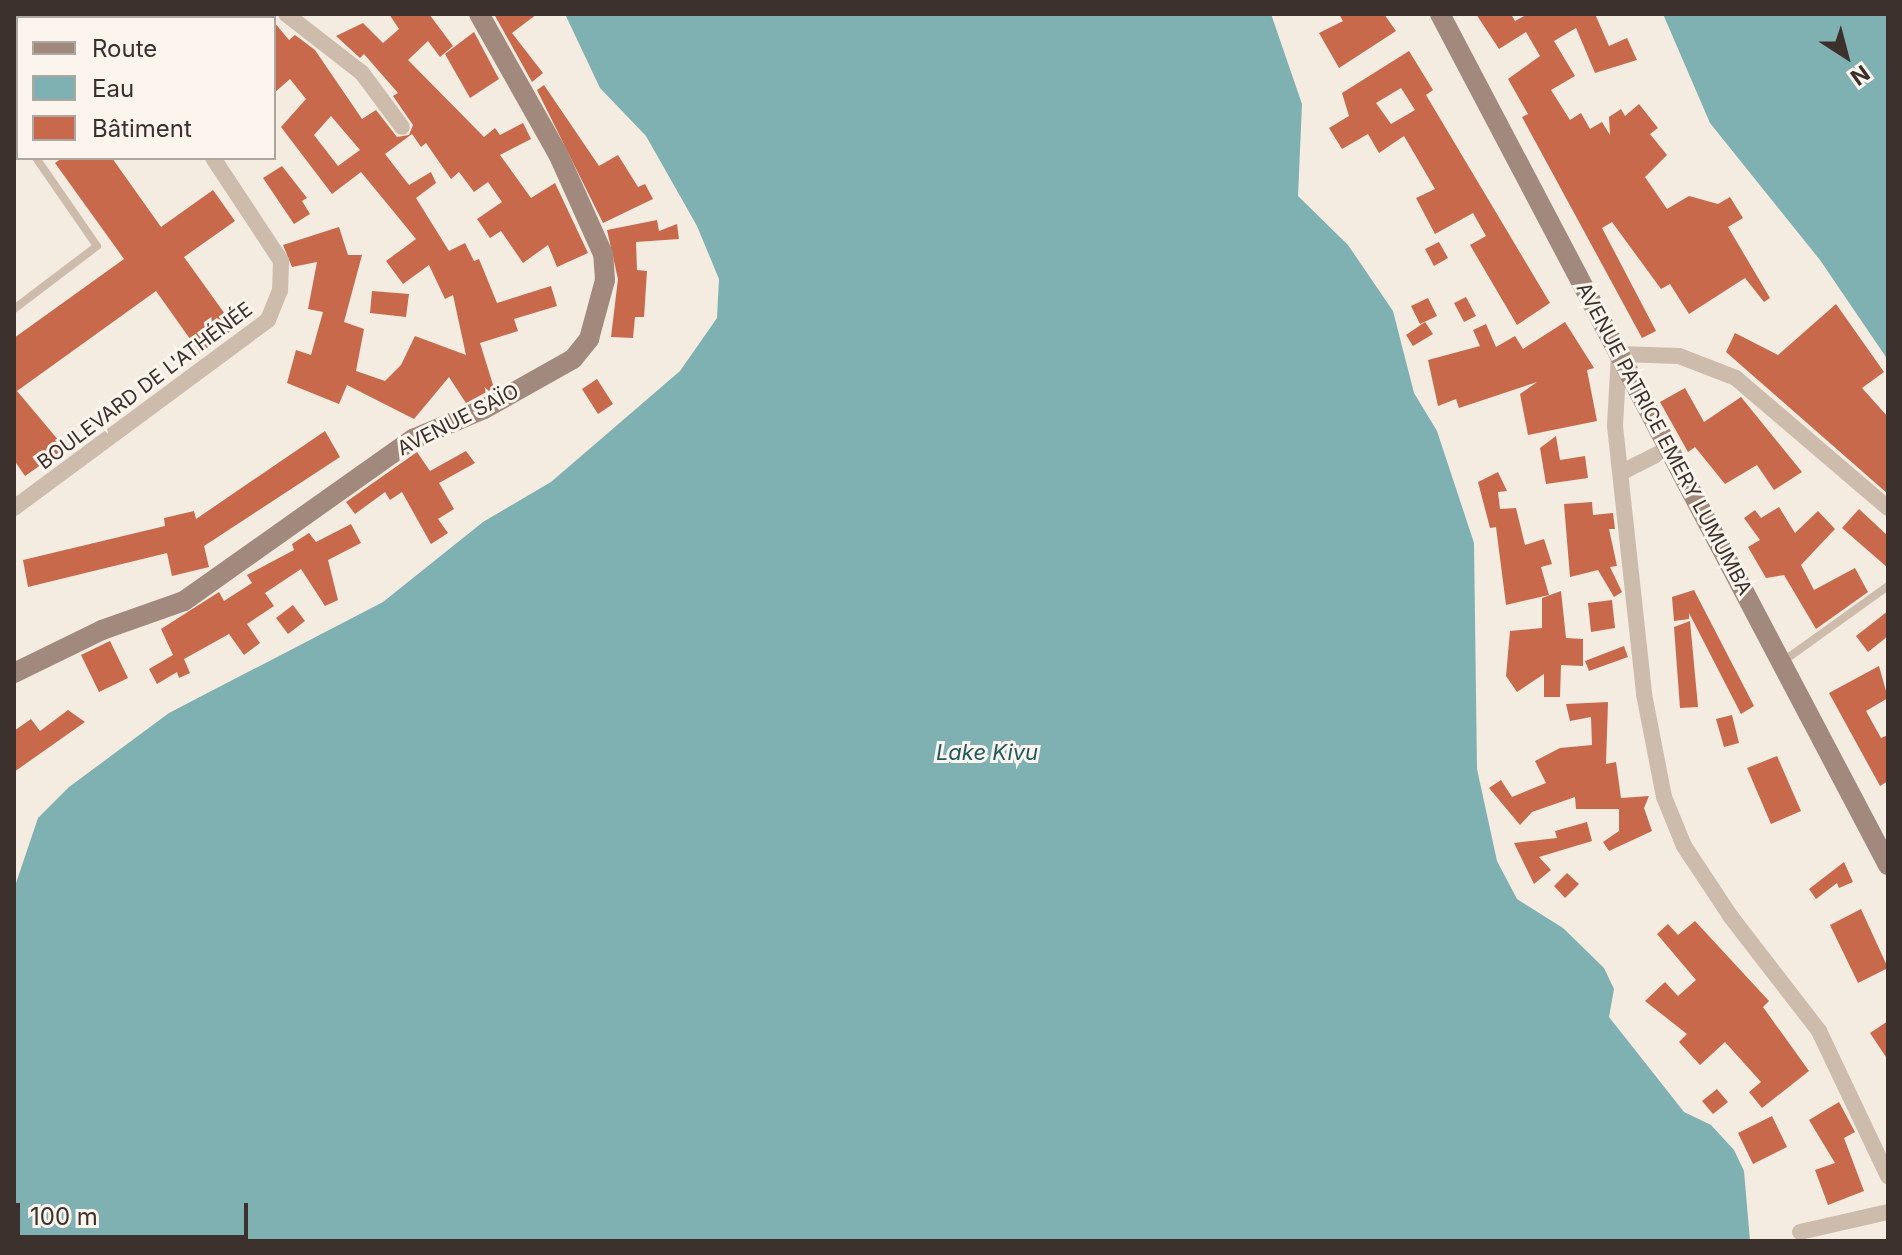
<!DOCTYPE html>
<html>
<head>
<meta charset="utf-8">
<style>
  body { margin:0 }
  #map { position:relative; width:1902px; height:1255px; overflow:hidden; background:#f4ebe1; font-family:Inter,sans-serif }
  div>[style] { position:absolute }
  .water>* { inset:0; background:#7fb0b2 }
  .building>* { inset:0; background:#c8694b }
  .lane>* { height:8px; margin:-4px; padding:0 4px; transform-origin:4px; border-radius:4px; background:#cdbbac }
  .street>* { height:16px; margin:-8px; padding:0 8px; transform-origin:8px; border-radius:8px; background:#cdbbac }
  .secondary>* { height:20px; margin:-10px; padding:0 10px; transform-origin:10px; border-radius:10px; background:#a18a7d }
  span { translate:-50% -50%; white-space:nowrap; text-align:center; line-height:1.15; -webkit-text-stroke:6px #fbf5ee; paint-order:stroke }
  .street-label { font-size:20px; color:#3b302b }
  .water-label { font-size:22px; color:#1f5a5e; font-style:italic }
  .frame { position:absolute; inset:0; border:16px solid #3b302b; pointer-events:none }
  .legend { position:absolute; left:16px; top:16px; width:260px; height:144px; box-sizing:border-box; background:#fbf5ee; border:2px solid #aea6a0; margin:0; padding:10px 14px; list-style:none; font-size:24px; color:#3b302b }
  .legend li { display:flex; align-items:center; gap:16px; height:40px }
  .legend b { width:40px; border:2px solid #aea6a0 }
  .north { position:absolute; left:1806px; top:16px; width:80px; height:80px; -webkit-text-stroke:6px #fbf5ee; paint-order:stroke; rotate:144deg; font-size:22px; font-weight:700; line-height:32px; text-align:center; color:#3b302b }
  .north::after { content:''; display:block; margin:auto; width:28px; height:36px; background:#3b302b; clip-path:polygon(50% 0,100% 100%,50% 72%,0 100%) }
  .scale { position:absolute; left:16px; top:1203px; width:232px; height:36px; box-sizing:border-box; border:4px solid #3b302b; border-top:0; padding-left:10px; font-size:24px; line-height:28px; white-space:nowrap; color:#3b302b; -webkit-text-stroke:6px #fbf5ee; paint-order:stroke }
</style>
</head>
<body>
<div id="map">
  <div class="water">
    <i style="clip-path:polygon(565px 14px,1271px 14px,1302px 104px,1298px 196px,1348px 245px,1393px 311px,1414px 393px,1437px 431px,1474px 543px,1477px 769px,1497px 861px,1517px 899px,1563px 928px,1604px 968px,1614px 989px,1609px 1017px,1684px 1112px,1711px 1125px,1734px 1150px,1744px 1171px,1750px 1241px,14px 1241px,14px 889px,38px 818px,69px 787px,169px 713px,383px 602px,483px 522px,551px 482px,680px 371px,717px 318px,719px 279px,697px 226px,646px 136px,600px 88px)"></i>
    <i style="clip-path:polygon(1663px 14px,1888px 14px,1888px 360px,1820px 260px,1710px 123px)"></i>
  </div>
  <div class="building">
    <i style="clip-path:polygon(evenodd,389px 14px,429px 14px,453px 46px,440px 57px,428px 41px,408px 60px,484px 137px,495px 128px,500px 135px,523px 123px,531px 139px,500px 155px,531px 198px,555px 183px,588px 253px,557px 267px,548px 245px,523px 263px,501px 231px,490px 238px,477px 219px,502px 202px,488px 182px,474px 192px,459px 172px,451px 179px,426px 143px,421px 147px,412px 134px,385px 154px,409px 185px,431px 172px,436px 183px,416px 198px,449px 251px,465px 243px,474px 261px,479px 259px,497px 303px,551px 286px,557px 306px,514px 319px,518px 331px,480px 343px,494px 388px,466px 403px,449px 377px,414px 419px,347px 385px,339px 404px,287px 383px,296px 350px,311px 355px,323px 312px,308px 309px,317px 262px,292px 267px,283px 245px,339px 227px,348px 255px,362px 255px,344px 322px,364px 329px,356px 371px,385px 381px,401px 365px,415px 336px,466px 355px,453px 295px,445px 299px,429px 265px,403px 284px,386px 261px,416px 239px,389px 206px,361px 172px,332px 194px,281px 127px,306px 99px,290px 79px,274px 93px,274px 22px,289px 40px,295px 35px,315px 50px,362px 119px,376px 110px,397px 137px,409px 135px,413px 125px,393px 96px,398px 93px,364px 54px,360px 58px,336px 36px,363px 23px,383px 43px,399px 29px,389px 14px,331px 116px,360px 150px,338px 166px,314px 135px,331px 116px)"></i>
    <i style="clip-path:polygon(494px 14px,537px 14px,512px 33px,543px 73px,532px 82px)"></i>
    <i style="clip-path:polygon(1339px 14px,1384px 14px,1396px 31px,1339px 68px,1319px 33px,1343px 21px)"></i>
    <i style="clip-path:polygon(1476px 14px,1511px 14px,1515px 21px,1528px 14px,1595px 14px,1609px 46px,1627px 38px,1637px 60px,1595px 73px,1576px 28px,1554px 41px,1575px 76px,1551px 90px,1570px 120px,1581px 113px,1590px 129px,1602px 122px,1610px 135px,1609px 117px,1621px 109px,1625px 116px,1639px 104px,1658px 128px,1650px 134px,1667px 155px,1645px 177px,1667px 209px,1689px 196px,1718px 204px,1730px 197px,1743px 218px,1728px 227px,1770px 298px,1764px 302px,1745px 278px,1689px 314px,1670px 284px,1661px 289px,1612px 222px,1602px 228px,1656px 331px,1642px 338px,1522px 117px,1528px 114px,1508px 79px,1540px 56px,1526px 32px,1499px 49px)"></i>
    <i style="clip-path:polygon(474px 32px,499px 79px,470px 98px,445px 54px)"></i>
    <i style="clip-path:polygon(evenodd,1409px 51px,1433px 90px,1426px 95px,1550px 303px,1517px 325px,1470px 245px,1486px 236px,1473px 213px,1435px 234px,1416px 198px,1435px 189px,1404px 136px,1379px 153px,1368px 134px,1342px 149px,1329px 128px,1349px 116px,1342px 93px,1409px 51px,1401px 88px,1415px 110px,1391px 124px,1376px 103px,1401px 88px)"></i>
    <i style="clip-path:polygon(544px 85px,599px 166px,618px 155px,638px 187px,645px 184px,653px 199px,603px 223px,537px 90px)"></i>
    <i style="clip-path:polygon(62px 158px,112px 158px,161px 227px,213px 190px,235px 221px,184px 257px,235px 328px,200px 353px,156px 291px,17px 391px,65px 448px,25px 476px,14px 460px,14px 338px,124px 259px,55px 163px)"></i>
    <i style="clip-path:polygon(282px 166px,307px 198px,302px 201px,310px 214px,294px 224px,263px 178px)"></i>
    <i style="clip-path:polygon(657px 220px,659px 231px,677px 224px,679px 239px,636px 242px,637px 270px,647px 271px,644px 317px,635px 317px,633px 338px,611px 337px,618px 279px,607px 230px)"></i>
    <i style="clip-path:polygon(1439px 242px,1448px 258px,1434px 266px,1425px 249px)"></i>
    <i style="clip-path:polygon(372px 291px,409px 294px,406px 317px,370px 313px)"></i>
    <i style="clip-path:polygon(1466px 297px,1476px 316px,1464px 322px,1454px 303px)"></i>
    <i style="clip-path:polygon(1428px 298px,1437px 316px,1420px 324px,1411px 306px)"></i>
    <i style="clip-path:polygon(1836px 304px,1884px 372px,1862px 388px,1888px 417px,1888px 494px,1726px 352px,1735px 333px,1778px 355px)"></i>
    <i style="clip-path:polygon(1425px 322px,1433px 334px,1413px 346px,1406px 335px)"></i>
    <i style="clip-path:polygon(1565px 322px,1594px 368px,1587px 370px,1597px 421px,1528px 435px,1520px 394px,1537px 382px,1459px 408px,1456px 399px,1438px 406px,1428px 360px,1480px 346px,1473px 330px,1486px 324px,1496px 347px,1515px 336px,1523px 349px)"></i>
    <i style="clip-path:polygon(597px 379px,613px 404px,598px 414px,582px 389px)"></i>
    <i style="clip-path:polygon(1685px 388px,1704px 422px,1741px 397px,1802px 472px,1774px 490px,1757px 465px,1725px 484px,1695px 447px,1688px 452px,1660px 402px)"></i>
    <i style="clip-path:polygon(325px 431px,340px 457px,204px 546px,209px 567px,172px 576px,167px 553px,28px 587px,23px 560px,165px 526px,164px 518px,194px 511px,196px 519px)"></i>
    <i style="clip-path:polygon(1556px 436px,1560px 460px,1585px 456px,1588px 478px,1546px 484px,1540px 448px)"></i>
    <i style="clip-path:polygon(466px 451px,475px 463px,439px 483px,454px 509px,438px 519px,448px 533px,431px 544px,402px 492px,390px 500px,385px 492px,355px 514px,346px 502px,417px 452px,430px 471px)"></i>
    <i style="clip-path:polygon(1498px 472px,1507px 491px,1498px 492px,1500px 509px,1516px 508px,1525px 545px,1544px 539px,1552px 564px,1541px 567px,1549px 595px,1506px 605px,1496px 527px,1490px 528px,1478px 482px)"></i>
    <i style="clip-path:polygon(1592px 502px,1593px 515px,1613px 513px,1615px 529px,1609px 529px,1617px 566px,1610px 567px,1622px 592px,1614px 597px,1598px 570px,1570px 577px,1564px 504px)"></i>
    <i style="clip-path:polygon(1779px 507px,1795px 533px,1818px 511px,1835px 529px,1801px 565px,1814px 590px,1855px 568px,1868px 592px,1816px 629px,1784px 575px,1766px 578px,1748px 547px,1760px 540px,1744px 518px,1755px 510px,1761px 518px)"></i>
    <i style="clip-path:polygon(1859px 509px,1888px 536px,1888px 568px,1842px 528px)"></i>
    <i style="clip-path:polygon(351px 524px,361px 543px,328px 560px,338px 600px,325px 606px,301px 569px,265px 593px,274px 606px,247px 624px,260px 643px,244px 655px,229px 634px,184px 659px,190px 673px,179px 678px,177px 672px,157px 684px,149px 669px,173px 655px,161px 629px,219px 592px,224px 601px,252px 583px,247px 575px,294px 550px,292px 544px,309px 533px,316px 542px)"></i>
    <i style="clip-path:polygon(1694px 590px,1754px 706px,1741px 714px,1689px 613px,1689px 619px,1674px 621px,1672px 597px)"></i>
    <i style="clip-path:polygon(1561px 591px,1566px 638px,1583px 639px,1583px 666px,1561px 665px,1560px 697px,1544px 697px,1544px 674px,1517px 692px,1506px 676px,1510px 631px,1542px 628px,1542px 598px)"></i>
    <i style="clip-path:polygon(1612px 600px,1615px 628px,1591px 632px,1588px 603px)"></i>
    <i style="clip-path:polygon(293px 605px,305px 621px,288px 634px,276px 618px)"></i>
    <i style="clip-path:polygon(1888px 611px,1888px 636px,1868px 652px,1856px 636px)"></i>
    <i style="clip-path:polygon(1690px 621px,1698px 707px,1680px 708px,1674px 627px)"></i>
    <i style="clip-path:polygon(110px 641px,128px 678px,99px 692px,81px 655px)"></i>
    <i style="clip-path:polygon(1624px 646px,1628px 657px,1589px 671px,1585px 661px)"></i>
    <i style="clip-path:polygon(1879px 666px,1888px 698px,1866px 711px,1881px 738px,1888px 735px,1888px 781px,1880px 786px,1829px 693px)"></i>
    <i style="clip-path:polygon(1608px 702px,1606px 764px,1616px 762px,1621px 798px,1649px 796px,1644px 808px,1652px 831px,1609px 851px,1603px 842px,1619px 831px,1619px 809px,1576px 809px,1575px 797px,1532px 812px,1520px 825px,1489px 788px,1501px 780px,1512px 797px,1546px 783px,1535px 761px,1560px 748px,1592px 745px,1591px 717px,1570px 721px,1566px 704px)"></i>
    <i style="clip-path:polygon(68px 710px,85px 722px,14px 772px,14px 731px,31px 719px,40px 731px)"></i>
    <i style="clip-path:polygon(1732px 715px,1739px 743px,1724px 747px,1716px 719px)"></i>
    <i style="clip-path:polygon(1777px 756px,1801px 811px,1771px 824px,1747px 768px)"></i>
    <i style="clip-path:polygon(1587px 822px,1592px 841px,1539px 857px,1551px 870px,1534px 884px,1514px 843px,1557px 838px,1555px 831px)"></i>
    <i style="clip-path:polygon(1844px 862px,1853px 882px,1839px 888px,1837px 883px,1816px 899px,1809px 889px)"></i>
    <i style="clip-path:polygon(1567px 873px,1579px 884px,1565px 898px,1554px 886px)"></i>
    <i style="clip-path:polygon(1861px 909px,1888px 968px,1858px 983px,1830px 925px)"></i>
    <i style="clip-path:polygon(1695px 921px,1769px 1001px,1763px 1007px,1809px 1071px,1762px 1108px,1749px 1092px,1761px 1082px,1725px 1042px,1700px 1065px,1679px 1042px,1687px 1034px,1645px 1001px,1665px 982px,1678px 996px,1696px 980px,1657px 934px,1668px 924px,1678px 935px)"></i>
    <i style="clip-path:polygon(1888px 1021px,1888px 1060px,1870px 1033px)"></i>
    <i style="clip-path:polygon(1717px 1089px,1728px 1102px,1713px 1114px,1702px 1101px)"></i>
    <i style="clip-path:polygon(1839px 1102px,1855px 1132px,1844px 1138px,1864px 1191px,1828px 1205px,1815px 1170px,1835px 1163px,1809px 1120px)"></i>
    <i style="clip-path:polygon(1772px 1116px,1787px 1147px,1753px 1164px,1738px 1133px)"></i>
  </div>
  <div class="lane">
    <i style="left:14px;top:128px;width:7px;rotate:56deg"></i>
    <i style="left:14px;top:309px;width:104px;rotate:-37.2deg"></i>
    <i style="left:97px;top:246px;width:107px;rotate:-124.7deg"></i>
    <i style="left:1782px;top:662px;width:130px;rotate:-35.6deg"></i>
  </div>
  <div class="street">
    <i style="left:64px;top:14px;width:6px;rotate:39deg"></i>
    <i style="left:286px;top:14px;width:96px;rotate:37.8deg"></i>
    <i style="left:362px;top:73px;width:67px;rotate:53.5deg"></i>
    <i style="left:1622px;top:472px;width:51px;rotate:-26.6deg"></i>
    <i style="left:14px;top:508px;width:316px;rotate:-36.5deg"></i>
    <i style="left:268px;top:320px;width:31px;rotate:-68deg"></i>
    <i style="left:280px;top:291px;width:30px;rotate:-88deg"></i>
    <i style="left:281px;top:261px;width:123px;rotate:-123.4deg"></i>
    <i style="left:1888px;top:508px;width:200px;rotate:-139.5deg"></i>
    <i style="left:1736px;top:378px;width:61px;rotate:-158.9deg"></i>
    <i style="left:1679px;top:356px;width:60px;rotate:-178.1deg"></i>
    <i style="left:1619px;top:354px;width:72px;rotate:93.2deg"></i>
    <i style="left:1615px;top:426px;width:270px;rotate:83.8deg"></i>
    <i style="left:1644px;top:694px;width:105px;rotate:79deg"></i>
    <i style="left:1664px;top:797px;width:53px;rotate:67.8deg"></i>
    <i style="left:1684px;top:846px;width:85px;rotate:56.5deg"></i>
    <i style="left:1731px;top:917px;width:144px;rotate:52.3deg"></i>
    <i style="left:1819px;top:1031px;width:161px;rotate:64.6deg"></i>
    <i style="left:1800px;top:1232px;width:90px;rotate:-12.8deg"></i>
  </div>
  <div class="secondary">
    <i style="left:1440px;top:14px;width:962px;rotate:62.24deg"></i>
    <i style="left:14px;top:673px;width:98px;rotate:-26deg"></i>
    <i style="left:102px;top:630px;width:87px;rotate:-19.5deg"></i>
    <i style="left:184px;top:601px;width:281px;rotate:-35.3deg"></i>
    <i style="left:413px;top:439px;width:77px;rotate:-22.9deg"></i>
    <i style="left:484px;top:409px;width:102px;rotate:-29.3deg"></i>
    <i style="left:573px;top:359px;width:26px;rotate:-51deg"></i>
    <i style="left:589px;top:339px;width:61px;rotate:-74.8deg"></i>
    <i style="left:605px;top:280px;width:26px;rotate:-94deg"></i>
    <i style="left:603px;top:254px;width:110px;rotate:-114.2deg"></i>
    <i style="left:558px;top:154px;width:161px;rotate:-119.4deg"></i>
  </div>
  <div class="street-label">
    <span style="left:145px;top:386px;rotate:-37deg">BOULEVARD DE L'ATHÉNÉE</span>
    <span style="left:458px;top:420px;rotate:-27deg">AVENUE SAÏO</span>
    <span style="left:1664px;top:439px;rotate:62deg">AVENUE PATRICE EMERY LUMUMBA</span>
  </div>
  <div class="water-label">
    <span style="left:987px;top:753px">Lake Kivu</span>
  </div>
  <div class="frame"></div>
  <ul class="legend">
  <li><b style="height:10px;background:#a18a7d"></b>Route</li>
  <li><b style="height:22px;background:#7fb0b2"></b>Eau</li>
  <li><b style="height:22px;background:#c8694b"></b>Bâtiment</li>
  </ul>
  <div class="north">N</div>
  <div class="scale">100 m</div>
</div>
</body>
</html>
